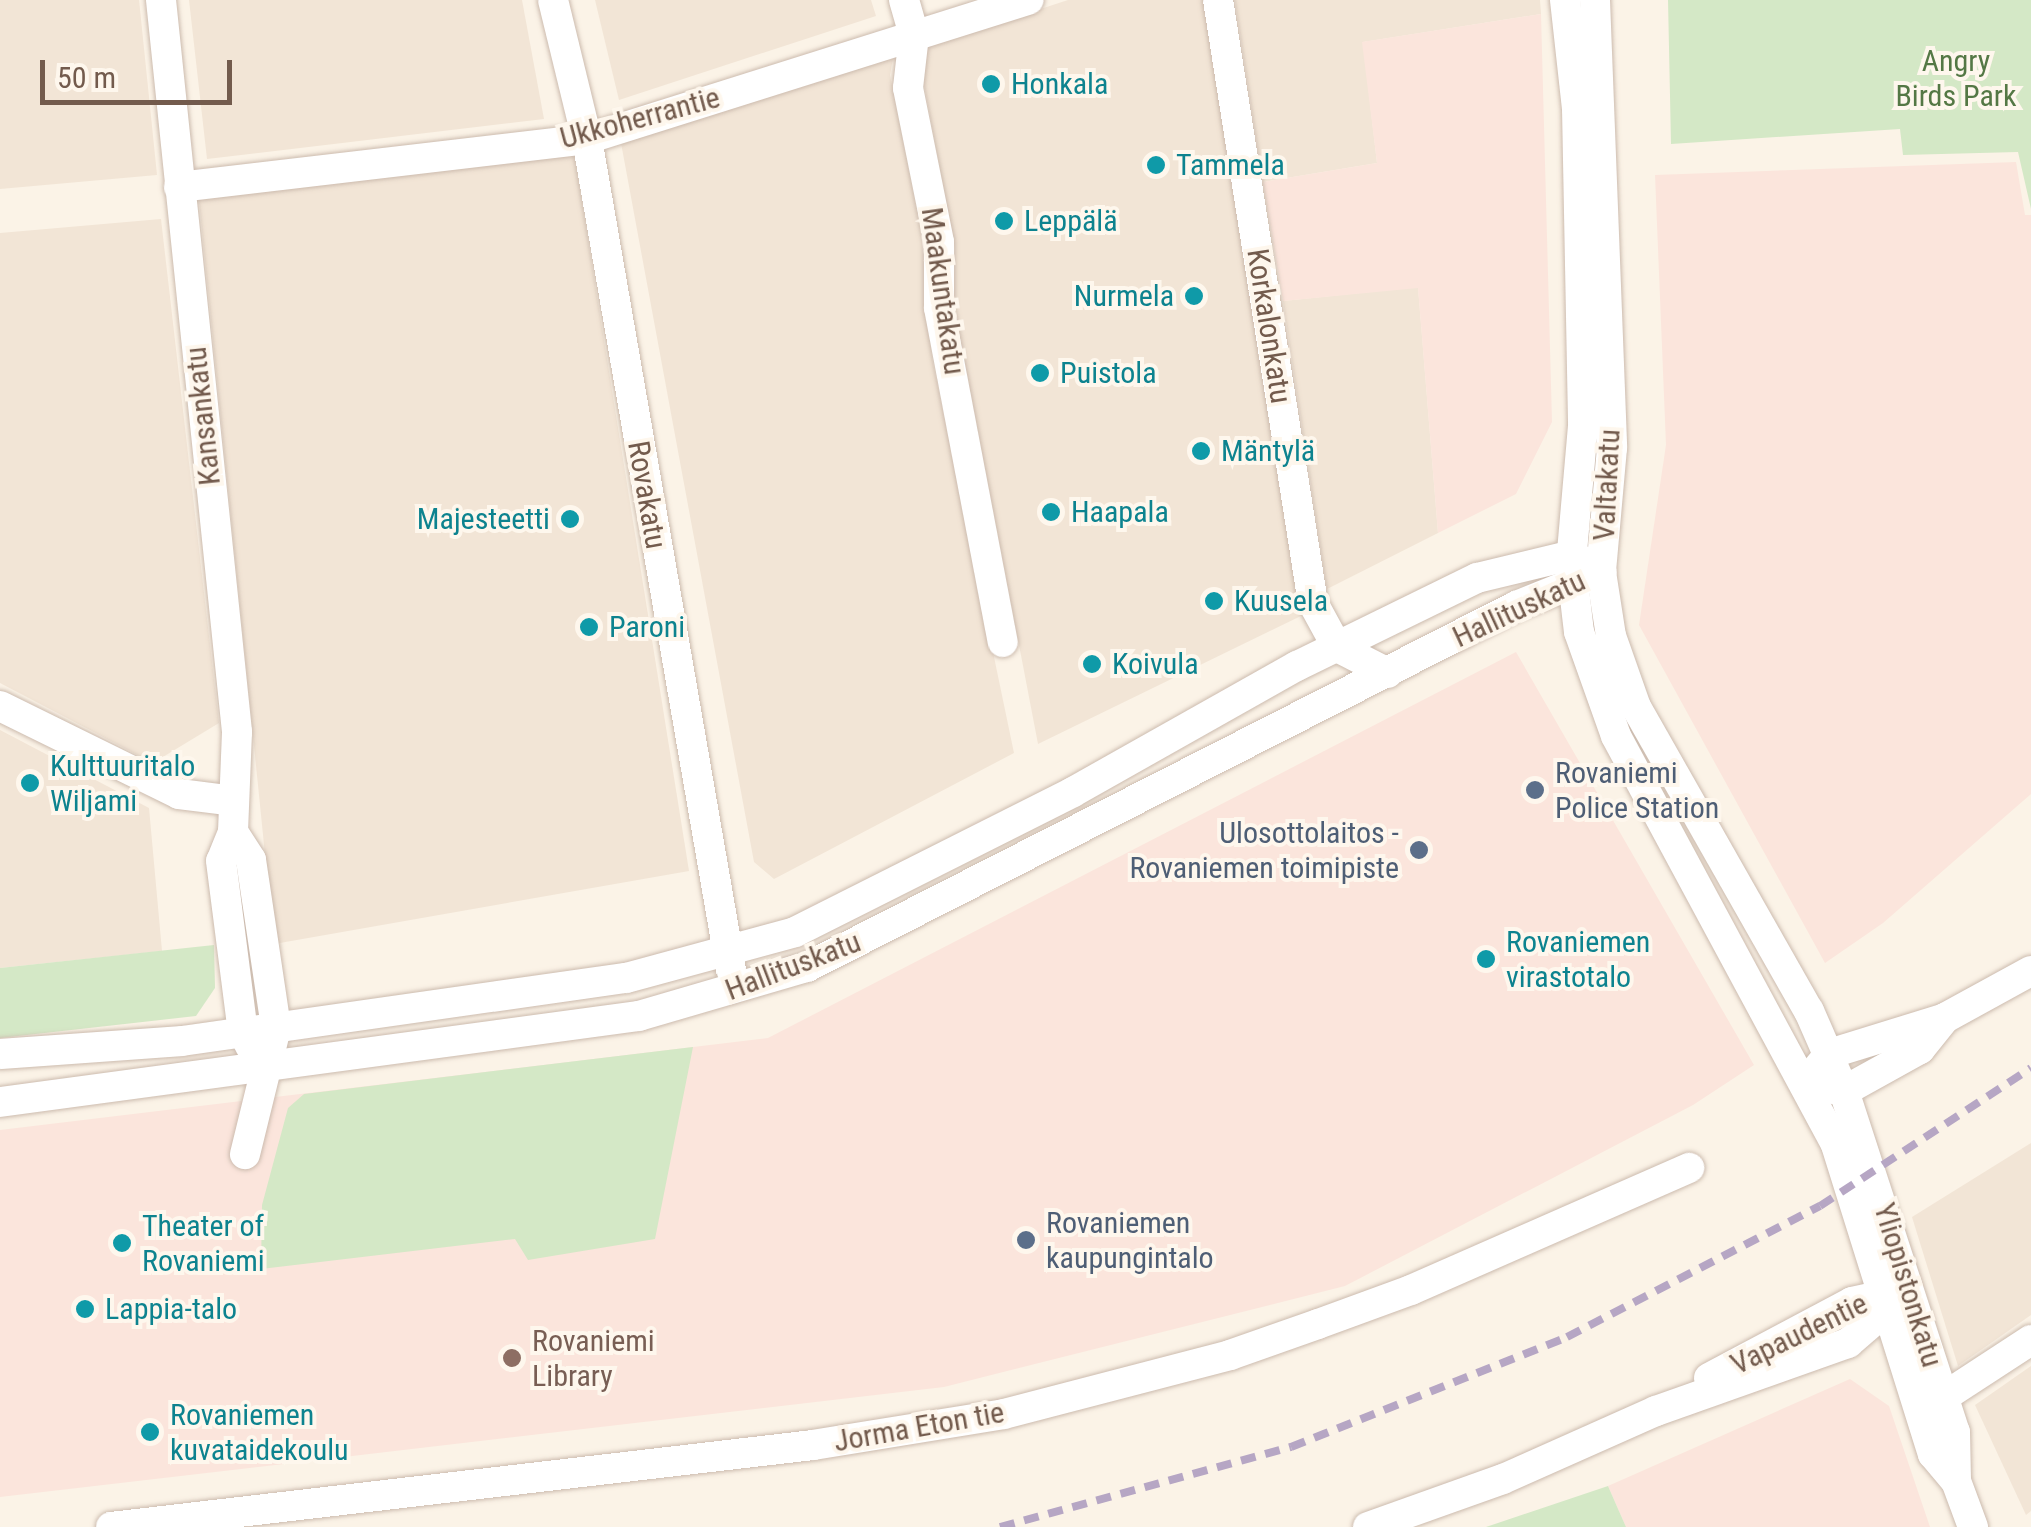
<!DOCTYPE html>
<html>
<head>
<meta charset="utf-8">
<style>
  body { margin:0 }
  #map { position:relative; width:2031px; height:1527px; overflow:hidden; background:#fbf3e7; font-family:"Roboto Condensed",sans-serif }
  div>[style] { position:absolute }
  .residential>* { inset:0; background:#f2e5d6 }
  .commercial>* { inset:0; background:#fbe5dc }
  .green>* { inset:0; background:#d4e8c6 }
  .roads { filter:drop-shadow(0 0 2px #ccbbae) drop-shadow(0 0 2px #ccbbae) }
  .minor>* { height:30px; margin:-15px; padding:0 15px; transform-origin:15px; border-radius:15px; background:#fff }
  .rail>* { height:8px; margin-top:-4px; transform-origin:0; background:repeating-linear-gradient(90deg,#b6a6c4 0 15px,transparent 0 25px) }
  .dots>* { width:28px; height:28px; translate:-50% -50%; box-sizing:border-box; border:5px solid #fef7ed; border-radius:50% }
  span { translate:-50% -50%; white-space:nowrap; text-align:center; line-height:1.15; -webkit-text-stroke:8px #fef7ed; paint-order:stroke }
  .park-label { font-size:30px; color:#547845 }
  .culture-label { font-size:30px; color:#0d838f }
  .left { translate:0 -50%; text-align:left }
  .right { translate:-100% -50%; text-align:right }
  .street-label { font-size:30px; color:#735b4d }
  .service-label { font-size:30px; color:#4e5e75 }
  .education-label { font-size:30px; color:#785e54 }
  .scale { position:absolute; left:40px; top:60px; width:192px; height:45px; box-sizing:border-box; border:5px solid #735b4d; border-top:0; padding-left:12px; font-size:30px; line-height:35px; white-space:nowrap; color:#735b4d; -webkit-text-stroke:8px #fef7ed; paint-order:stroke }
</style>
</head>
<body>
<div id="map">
  <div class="residential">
    <i style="clip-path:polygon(0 0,139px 0,157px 175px,0 189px)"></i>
    <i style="clip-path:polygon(189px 0,522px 0,544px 119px,207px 159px)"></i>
    <i style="clip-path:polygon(595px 0,871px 0,876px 16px,619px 100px)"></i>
    <i style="clip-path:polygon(1068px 0,1209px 0,1303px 615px,1038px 744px,953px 301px,955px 249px,921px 68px,928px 46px)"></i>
    <i style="clip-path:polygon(1235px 0,1540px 0,1541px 14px,1363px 42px,1377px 163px,1263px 182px)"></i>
    <i style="clip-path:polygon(894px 53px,890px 75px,921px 232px,932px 359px,1014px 753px,774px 879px,754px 862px,621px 143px)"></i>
    <i style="clip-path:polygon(574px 153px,689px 871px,274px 944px,199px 200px)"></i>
    <i style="clip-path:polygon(161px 219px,219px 723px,153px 763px,0 683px,0 233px)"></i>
    <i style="clip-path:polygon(1418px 287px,1438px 533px,1327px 589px,1283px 301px)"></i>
    <i style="clip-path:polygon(0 730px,149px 808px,162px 951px,0 968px)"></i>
    <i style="clip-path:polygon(2031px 1143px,2031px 1315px,1958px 1366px,1912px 1217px)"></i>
    <i style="clip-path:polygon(2031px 1366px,2031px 1511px,2026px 1515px,1975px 1405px)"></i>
  </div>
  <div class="commercial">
    <i style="clip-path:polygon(1541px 14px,1552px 422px,1516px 494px,1438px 533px,1418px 288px,1283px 301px,1263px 182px,1377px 163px,1362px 42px)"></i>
    <i style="clip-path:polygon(2016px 162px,2025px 215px,2031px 215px,2031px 794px,1883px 923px,1825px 963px,1639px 625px,1666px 445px,1655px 175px)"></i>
    <i style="clip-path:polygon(1516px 652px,1754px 1065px,1693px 1105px,1345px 1286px,944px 1387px,0 1497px,0 1130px,768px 1038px)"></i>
    <i style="clip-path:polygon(1850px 1379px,1889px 1406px,1930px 1527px,1626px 1527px,1608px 1486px)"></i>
  </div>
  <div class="green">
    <i style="clip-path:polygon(1668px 0,2031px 0,2031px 209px,2018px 152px,1903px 155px,1900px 129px,1671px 144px)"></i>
    <i style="clip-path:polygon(214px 945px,215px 988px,196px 1016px,0 1038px,0 968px)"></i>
    <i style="clip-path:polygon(693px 1047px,655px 1239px,528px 1260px,515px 1239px,261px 1269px,262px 1205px,288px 1108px,304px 1094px)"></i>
    <i style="clip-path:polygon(1608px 1486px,1626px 1527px,1486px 1527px)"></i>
  </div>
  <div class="roads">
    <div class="minor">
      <i style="left:161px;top:0;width:736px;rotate:84.07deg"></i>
      <i style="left:237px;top:732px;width:100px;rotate:92.3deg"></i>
      <i style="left:233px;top:832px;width:31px;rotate:112deg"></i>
      <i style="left:221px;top:861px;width:172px;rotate:82.7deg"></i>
      <i style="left:243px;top:1032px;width:16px;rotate:63deg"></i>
      <i style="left:553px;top:0;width:143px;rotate:76.3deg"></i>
      <i style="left:587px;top:139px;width:843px;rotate:80.17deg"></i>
      <i style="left:904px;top:0;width:36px;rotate:74deg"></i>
      <i style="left:914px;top:35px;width:53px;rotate:96.5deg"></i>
      <i style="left:908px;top:88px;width:157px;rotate:78.6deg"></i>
      <i style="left:939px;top:242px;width:66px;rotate:90deg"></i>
      <i style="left:939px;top:308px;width:340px;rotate:79.2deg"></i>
      <i style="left:1218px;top:0;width:610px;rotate:81.05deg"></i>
      <i style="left:1313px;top:603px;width:50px;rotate:61.4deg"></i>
      <i style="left:1337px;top:647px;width:57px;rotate:27deg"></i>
      <i style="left:1565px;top:0;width:109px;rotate:83.7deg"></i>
      <i style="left:1577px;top:108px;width:318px;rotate:88.9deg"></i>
      <i style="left:1583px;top:426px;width:139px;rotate:95deg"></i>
      <i style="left:1571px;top:564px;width:68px;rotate:83.3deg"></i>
      <i style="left:1579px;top:632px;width:110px;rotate:70.4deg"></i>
      <i style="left:1616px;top:736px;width:464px;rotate:61.7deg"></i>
      <i style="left:1836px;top:1145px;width:324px;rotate:72.6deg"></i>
      <i style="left:1933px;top:1454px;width:35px;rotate:50deg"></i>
      <i style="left:1956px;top:1481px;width:49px;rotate:69.7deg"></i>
      <i style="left:1595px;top:0;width:448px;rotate:87.8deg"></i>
      <i style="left:1612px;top:448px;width:124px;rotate:95.1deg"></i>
      <i style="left:1601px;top:572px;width:65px;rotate:81.1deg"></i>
      <i style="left:1611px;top:636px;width:75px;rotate:70.6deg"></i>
      <i style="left:1636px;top:707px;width:350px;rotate:60.4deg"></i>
      <i style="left:1809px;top:1011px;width:87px;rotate:66.4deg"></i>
      <i style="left:1844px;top:1091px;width:359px;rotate:72deg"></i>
      <i style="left:1955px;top:1432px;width:49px;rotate:88.8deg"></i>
      <i style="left:179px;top:187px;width:411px;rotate:-6.7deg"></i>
      <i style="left:587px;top:139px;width:463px;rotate:-17.5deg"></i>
      <i style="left:0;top:706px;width:199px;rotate:26.2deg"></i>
      <i style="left:179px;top:794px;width:55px;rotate:7.3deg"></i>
      <i style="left:233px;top:832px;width:33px;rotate:57deg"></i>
      <i style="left:251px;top:860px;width:170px;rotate:81.5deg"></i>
      <i style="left:276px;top:1028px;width:130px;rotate:103.8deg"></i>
      <i style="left:0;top:1054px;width:182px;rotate:-4.1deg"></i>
      <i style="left:182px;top:1041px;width:448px;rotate:-8.1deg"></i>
      <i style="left:626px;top:978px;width:175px;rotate:-15.2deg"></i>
      <i style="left:795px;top:932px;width:311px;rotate:-26.7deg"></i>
      <i style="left:1073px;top:792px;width:257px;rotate:-29.4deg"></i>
      <i style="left:1297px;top:666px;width:200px;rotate:-26.1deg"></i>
      <i style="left:1477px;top:578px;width:98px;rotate:-13.6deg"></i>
      <i style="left:1572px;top:555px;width:34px;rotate:30deg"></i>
      <i style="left:1817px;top:1069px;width:19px;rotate:-51deg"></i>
      <i style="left:1829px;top:1054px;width:121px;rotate:-17.2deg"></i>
      <i style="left:1945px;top:1018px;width:98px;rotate:-28.7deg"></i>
      <i style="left:1828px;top:1088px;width:16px;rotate:11deg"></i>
      <i style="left:1844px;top:1091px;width:87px;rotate:-28.9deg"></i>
      <i style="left:1920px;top:1049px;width:40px;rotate:-51deg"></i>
      <i style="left:0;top:1102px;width:645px;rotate:-7.67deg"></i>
      <i style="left:639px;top:1016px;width:175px;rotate:-16.3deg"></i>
      <i style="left:807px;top:967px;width:796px;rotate:-26.98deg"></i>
      <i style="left:1516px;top:606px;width:92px;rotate:-21.8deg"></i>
      <i style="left:1709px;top:1378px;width:162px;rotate:-28deg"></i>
      <i style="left:1852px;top:1302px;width:52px;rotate:-12.2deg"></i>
      <i style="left:1942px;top:1398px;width:106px;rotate:-33.1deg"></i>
      <i style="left:111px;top:1527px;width:707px;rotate:-6.66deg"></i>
      <i style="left:813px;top:1445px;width:193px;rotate:-9.2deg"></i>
      <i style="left:1004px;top:1414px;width:234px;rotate:-14.6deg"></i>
      <i style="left:1230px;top:1355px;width:93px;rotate:-19.4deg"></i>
      <i style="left:1318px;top:1324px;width:99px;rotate:-20.1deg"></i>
      <i style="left:1411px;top:1290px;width:304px;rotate:-23.7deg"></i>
      <i style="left:1368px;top:1527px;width:143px;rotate:-19.6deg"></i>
      <i style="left:1503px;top:1479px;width:167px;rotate:-24deg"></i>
      <i style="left:1656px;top:1411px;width:204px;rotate:-19.5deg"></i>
      <i style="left:1848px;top:1343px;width:67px;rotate:-40.8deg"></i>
    </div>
  </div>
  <div class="rail">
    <i style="left:1000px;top:1527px;width:302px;rotate:-15.4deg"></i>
    <i style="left:1291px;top:1447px;width:297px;rotate:-21.7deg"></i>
    <i style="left:1567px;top:1337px;width:285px;rotate:-27.4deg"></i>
    <i style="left:1820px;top:1206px;width:252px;rotate:-33.2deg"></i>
  </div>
  <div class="dots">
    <i style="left:991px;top:84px;background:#0f9aa8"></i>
    <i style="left:1156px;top:165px;background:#0f9aa8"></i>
    <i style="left:1004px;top:221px;background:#0f9aa8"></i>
    <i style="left:1194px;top:296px;background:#0f9aa8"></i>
    <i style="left:1040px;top:373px;background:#0f9aa8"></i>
    <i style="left:1201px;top:451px;background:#0f9aa8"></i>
    <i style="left:1051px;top:512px;background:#0f9aa8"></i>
    <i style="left:570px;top:519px;background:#0f9aa8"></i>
    <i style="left:1214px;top:601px;background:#0f9aa8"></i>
    <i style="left:589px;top:627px;background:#0f9aa8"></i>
    <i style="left:1092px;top:664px;background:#0f9aa8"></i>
    <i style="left:30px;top:783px;background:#0f9aa8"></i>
    <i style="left:1535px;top:790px;background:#5c6f8a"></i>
    <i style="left:1419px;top:850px;background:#5c6f8a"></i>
    <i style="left:1486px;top:959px;background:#0f9aa8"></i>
    <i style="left:1026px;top:1240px;background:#5c6f8a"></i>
    <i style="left:122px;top:1243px;background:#0f9aa8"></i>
    <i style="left:85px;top:1309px;background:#0f9aa8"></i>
    <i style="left:512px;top:1358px;background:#8d6e63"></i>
    <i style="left:150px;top:1432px;background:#0f9aa8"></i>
  </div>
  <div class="park-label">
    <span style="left:1956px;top:78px">Angry<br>Birds Park</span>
  </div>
  <div class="culture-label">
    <span class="left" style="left:1011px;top:84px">Honkala</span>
    <span class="left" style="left:1176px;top:165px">Tammela</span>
    <span class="left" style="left:1024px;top:221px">Leppälä</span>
    <span class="right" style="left:1174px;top:296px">Nurmela</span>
    <span class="left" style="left:1060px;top:373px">Puistola</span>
    <span class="left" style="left:1221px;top:451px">Mäntylä</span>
    <span class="left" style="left:1071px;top:512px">Haapala</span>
    <span class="right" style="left:550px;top:519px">Majesteetti</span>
    <span class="left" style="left:1234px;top:601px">Kuusela</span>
    <span class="left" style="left:609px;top:627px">Paroni</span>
    <span class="left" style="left:1112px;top:664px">Koivula</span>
    <span class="left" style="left:50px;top:783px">Kulttuuritalo<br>Wiljami</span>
    <span class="left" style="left:1506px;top:959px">Rovaniemen<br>virastotalo</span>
    <span class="left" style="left:142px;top:1243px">Theater of<br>Rovaniemi</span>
    <span class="left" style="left:105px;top:1309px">Lappia-talo</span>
    <span class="left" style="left:170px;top:1432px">Rovaniemen<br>kuvataidekoulu</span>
  </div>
  <div class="street-label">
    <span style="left:640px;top:118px;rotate:-15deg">Ukkoherrantie</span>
    <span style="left:943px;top:291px;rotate:82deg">Maakuntakatu</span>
    <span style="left:1269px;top:326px;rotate:81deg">Korkalonkatu</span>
    <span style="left:203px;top:416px;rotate:-96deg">Kansankatu</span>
    <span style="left:1607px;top:485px;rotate:-87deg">Valtakatu</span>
    <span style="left:647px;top:495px;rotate:80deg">Rovakatu</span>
    <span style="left:1519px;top:609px;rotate:-25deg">Hallituskatu</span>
    <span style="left:793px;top:966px;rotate:-21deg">Hallituskatu</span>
    <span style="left:1908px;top:1285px;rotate:73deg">Yliopistonkatu</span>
    <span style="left:1799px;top:1334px;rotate:-26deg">Vapaudentie</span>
    <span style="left:919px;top:1427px;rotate:-10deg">Jorma Eton tie</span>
  </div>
  <div class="service-label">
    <span class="left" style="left:1555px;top:790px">Rovaniemi<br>Police Station</span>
    <span class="right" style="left:1399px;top:850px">Ulosottolaitos -<br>Rovaniemen toimipiste</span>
    <span class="left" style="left:1046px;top:1240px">Rovaniemen<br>kaupungintalo</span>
  </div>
  <div class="education-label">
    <span class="left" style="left:532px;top:1358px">Rovaniemi<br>Library</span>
  </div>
  <div class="scale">50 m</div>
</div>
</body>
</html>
